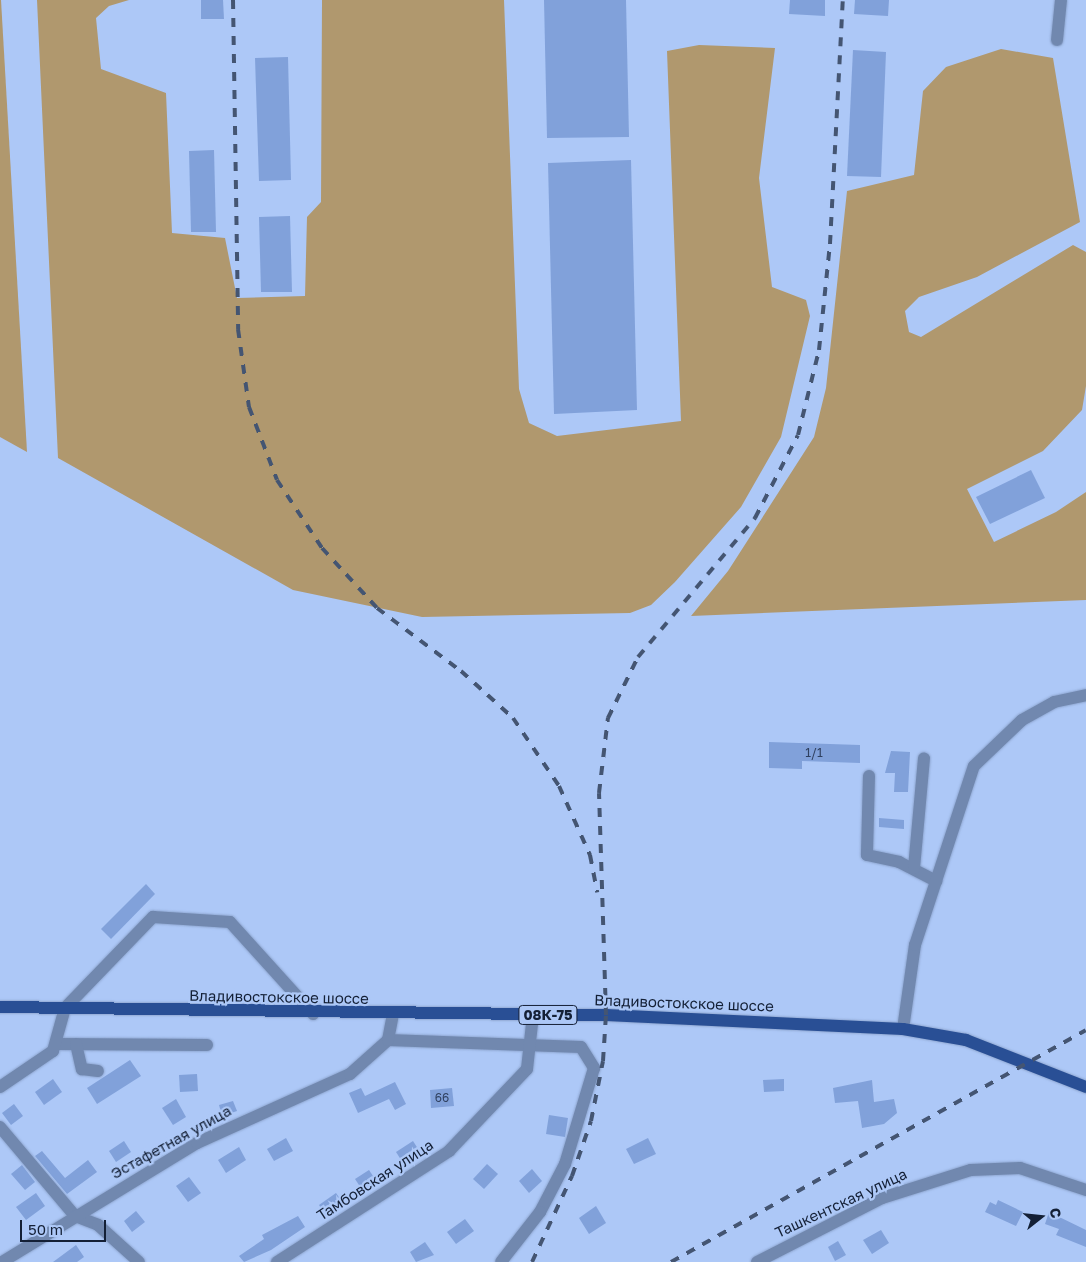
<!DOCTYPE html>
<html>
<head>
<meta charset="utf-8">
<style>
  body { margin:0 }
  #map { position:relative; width:1086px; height:1262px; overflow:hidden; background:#adc8f7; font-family:"Golos Text",sans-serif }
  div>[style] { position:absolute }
  .green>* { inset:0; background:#b0986e }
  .building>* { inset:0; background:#81a1da }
  .roads { filter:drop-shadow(0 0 1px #8ea6d0) drop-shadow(0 0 1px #8ea6d0) }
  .minor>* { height:12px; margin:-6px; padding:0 6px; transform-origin:6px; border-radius:6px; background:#7188af }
  .major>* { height:12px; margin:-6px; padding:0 6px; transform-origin:6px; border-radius:6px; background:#294f95 }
  .rail>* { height:4px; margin-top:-2px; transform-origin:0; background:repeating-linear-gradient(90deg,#445572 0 9px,transparent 0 18px) }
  span { translate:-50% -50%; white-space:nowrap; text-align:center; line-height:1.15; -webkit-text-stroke:4.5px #adc8f7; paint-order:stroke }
  .number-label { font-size:12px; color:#2f405f }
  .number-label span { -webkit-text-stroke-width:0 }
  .shield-label span { padding:1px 4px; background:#adc8f7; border:1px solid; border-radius:4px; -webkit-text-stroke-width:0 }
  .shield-label { font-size:14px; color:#142036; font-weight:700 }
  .street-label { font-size:15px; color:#142036 }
  .north { position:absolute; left:1016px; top:1192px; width:50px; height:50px; -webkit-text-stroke:4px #adc8f7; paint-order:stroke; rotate:74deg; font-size:14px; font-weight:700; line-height:20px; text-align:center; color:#142036 }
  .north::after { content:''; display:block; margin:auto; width:18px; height:22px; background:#142036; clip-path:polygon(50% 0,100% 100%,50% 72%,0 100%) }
  .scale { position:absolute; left:20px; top:1220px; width:86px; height:22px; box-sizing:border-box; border:2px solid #142036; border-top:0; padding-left:6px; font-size:15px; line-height:18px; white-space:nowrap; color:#142036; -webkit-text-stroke:4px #adc8f7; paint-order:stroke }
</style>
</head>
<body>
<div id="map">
  <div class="green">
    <i style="clip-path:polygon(0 0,1px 0,27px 452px,0 437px)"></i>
    <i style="clip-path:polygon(37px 0,129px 0,109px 6px,96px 18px,101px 69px,166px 93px,172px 233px,225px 238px,237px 298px,305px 296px,307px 217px,321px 202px,322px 0,504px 0,519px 389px,529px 423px,557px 436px,681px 421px,667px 51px,699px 45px,775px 48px,759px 178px,772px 287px,806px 300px,810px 316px,781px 437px,741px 507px,675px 582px,651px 605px,630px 613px,422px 617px,293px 590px,58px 458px)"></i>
    <i style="clip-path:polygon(1001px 49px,1053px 58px,1080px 222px,977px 277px,919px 297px,905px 311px,909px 332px,921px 337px,1073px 245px,1086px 252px,1086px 386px,1082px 410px,1043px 451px,967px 489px,994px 542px,1056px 512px,1086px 492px,1086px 600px,691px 616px,728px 571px,814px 437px,826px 388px,847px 191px,914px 175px,923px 91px,946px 67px)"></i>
  </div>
  <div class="building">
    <i style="clip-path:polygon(201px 0,223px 0,224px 19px,201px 19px)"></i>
    <i style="clip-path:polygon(544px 0,626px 0,629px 137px,547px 138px)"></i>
    <i style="clip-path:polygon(790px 0,825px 0,825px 16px,789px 14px)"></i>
    <i style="clip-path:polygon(855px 0,889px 0,888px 16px,854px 14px)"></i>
    <i style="clip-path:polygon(853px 50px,886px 52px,881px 177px,847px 176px)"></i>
    <i style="clip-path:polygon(288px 57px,291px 180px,259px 181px,255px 58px)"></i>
    <i style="clip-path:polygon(214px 150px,216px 232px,191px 232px,189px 151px)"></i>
    <i style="clip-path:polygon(631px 160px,637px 410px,554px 414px,548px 163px)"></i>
    <i style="clip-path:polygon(290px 216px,292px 292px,261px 292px,259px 217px)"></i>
    <i style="clip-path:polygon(1031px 470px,1045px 498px,990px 524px,976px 497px)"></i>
    <i style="clip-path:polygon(769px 742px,860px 745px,860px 763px,802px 761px,802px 769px,769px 768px)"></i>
    <i style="clip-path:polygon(891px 751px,910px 752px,908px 792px,894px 792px,895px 773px,885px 773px)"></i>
    <i style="clip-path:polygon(879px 818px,904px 820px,904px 829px,879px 827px)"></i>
    <i style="clip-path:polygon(146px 884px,155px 894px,111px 939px,101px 929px)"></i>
    <i style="clip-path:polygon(130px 1060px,141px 1076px,97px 1104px,87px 1088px)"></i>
    <i style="clip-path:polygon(197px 1074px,198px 1091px,180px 1092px,179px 1075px)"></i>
    <i style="clip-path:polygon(53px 1079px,62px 1092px,44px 1105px,35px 1092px)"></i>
    <i style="clip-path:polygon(784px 1079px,784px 1091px,764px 1092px,763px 1080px)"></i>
    <i style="clip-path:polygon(872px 1080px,874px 1102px,894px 1099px,897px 1113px,884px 1124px,862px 1128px,858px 1101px,835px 1103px,833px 1088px)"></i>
    <i style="clip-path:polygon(395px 1082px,406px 1104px,395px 1110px,389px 1099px,358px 1113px,349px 1093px,361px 1088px,365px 1096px)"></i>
    <i style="clip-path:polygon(452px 1088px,454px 1106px,431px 1108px,430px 1090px)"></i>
    <i style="clip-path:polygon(176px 1099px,186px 1117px,173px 1125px,162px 1108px)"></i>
    <i style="clip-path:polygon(233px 1101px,237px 1111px,222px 1116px,219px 1105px)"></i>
    <i style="clip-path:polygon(14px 1104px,23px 1116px,11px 1125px,2px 1113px)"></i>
    <i style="clip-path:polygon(549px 1115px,568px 1118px,565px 1137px,546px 1134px)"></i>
    <i style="clip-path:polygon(286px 1138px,293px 1151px,274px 1161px,267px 1149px)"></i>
    <i style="clip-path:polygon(648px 1138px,656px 1154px,634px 1164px,626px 1149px)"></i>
    <i style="clip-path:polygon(124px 1141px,131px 1152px,116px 1162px,109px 1151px)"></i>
    <i style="clip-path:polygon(413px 1141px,422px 1155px,405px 1166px,396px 1152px)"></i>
    <i style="clip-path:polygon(239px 1147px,246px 1160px,226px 1173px,218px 1160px)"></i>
    <i style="clip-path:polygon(42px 1151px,65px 1178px,88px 1160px,97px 1172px,67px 1194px,35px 1156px)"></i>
    <i style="clip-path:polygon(487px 1164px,498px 1174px,484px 1189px,473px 1179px)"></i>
    <i style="clip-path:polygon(22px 1165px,35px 1182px,25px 1190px,11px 1174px)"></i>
    <i style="clip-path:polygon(532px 1169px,542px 1181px,529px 1193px,519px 1181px)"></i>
    <i style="clip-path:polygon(369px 1170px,377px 1182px,363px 1191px,355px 1179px)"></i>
    <i style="clip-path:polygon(189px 1177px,201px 1193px,188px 1202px,176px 1186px)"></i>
    <i style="clip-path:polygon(36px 1193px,45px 1206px,26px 1220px,16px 1207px)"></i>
    <i style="clip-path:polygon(336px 1193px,344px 1204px,326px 1216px,319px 1205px)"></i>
    <i style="clip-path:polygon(998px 1200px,1023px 1212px,1016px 1226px,985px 1212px,990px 1202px,996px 1205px)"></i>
    <i style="clip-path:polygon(596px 1206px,606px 1223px,589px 1234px,579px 1218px)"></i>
    <i style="clip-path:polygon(136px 1211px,145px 1222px,132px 1232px,124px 1221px)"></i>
    <i style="clip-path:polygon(1049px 1212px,1086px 1230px,1086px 1247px,1056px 1235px,1059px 1229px,1045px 1224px)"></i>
    <i style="clip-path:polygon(298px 1216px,305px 1227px,271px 1250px,244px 1262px,239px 1256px,264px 1239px,262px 1235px)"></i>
    <i style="clip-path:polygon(465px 1219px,474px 1231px,456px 1244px,447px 1232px)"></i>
    <i style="clip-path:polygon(881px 1230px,889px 1243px,872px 1254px,863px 1240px)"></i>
    <i style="clip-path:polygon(838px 1241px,846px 1255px,835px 1261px,828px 1247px)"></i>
    <i style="clip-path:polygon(425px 1242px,434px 1255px,416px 1262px,410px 1252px)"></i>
    <i style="clip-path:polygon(76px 1245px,84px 1257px,77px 1262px,53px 1262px)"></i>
  </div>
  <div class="roads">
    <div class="minor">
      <i style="left:1057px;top:40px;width:40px;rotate:-84.3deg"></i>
      <i style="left:869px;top:776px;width:79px;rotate:91.5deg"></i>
      <i style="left:867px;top:855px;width:33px;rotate:12deg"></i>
      <i style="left:899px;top:862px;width:42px;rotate:27.2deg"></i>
      <i style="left:914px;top:868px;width:110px;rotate:-84.8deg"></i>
      <i style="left:903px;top:1029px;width:85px;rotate:-81.9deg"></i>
      <i style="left:915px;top:945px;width:188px;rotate:-71.8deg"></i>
      <i style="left:974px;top:766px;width:66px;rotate:-43.8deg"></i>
      <i style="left:1022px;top:720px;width:37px;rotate:-29deg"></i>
      <i style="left:1054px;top:702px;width:33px;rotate:-12deg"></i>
      <i style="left:388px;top:1040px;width:193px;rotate:2.1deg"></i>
      <i style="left:581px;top:1047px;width:25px;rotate:58deg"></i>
      <i style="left:594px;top:1068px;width:100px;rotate:106.8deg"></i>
      <i style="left:565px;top:1164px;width:54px;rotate:117.5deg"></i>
      <i style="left:540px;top:1212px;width:63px;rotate:128deg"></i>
      <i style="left:58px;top:1044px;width:149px;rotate:0.4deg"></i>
      <i style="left:76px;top:1044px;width:26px;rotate:77deg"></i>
      <i style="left:82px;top:1069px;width:16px;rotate:7deg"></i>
      <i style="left:0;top:1087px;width:64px;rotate:-34.2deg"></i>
      <i style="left:53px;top:1051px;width:45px;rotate:-74.4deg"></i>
      <i style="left:65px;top:1008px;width:127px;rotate:-46deg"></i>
      <i style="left:153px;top:917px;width:77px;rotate:3.7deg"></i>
      <i style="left:230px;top:922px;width:124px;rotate:47.9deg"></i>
      <i style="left:0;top:1127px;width:116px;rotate:49.9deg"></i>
      <i style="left:75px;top:1216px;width:25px;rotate:21deg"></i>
      <i style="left:98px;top:1225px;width:55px;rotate:42.1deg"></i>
      <i style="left:2px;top:1262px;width:228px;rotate:-31.4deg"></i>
      <i style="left:197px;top:1143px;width:168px;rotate:-24.3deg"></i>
      <i style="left:350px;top:1074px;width:51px;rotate:-41.8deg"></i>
      <i style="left:388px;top:1040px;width:25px;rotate:-79deg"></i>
      <i style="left:277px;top:1262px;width:205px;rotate:-32.8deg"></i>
      <i style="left:449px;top:1151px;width:113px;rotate:-46.4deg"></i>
      <i style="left:527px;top:1069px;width:54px;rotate:-83.7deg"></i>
      <i style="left:757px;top:1262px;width:140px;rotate:-27.1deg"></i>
      <i style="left:882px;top:1198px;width:93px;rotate:-17.5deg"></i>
      <i style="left:971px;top:1170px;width:49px;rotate:-2.3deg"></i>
      <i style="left:1020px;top:1168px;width:70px;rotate:18.4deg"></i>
    </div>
    <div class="major">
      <i style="left:0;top:1007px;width:606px;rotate:0.76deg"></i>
      <i style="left:606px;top:1015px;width:297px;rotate:2.7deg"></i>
      <i style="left:903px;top:1029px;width:64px;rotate:9.9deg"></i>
      <i style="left:966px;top:1040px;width:129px;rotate:21.4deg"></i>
    </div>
  </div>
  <div class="rail">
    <i style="left:233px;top:0;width:329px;rotate:89.1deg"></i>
    <i style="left:238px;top:329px;width:79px;rotate:82deg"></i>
    <i style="left:249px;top:407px;width:78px;rotate:69deg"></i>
    <i style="left:277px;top:480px;width:82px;rotate:56.5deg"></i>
    <i style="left:322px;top:548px;width:81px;rotate:47.5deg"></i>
    <i style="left:377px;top:608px;width:105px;rotate:36.9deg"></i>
    <i style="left:461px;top:671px;width:70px;rotate:42.1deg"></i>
    <i style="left:513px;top:718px;width:82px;rotate:55.9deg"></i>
    <i style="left:559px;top:786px;width:76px;rotate:65.8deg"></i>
    <i style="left:590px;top:855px;width:38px;rotate:79deg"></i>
    <i style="left:532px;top:1262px;width:95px;rotate:-65.1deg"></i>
    <i style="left:572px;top:1176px;width:58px;rotate:-70.9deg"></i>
    <i style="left:591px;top:1121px;width:61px;rotate:-78.7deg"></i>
    <i style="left:603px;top:1061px;width:46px;rotate:-86.3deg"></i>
    <i style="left:606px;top:1015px;width:222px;rotate:-91.8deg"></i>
    <i style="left:599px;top:793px;width:76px;rotate:-83.2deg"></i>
    <i style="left:608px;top:718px;width:68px;rotate:-63.8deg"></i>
    <i style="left:638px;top:657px;width:182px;rotate:-49.9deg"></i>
    <i style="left:755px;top:518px;width:93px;rotate:-62.6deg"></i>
    <i style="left:798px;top:435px;width:88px;rotate:-76.1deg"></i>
    <i style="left:819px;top:350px;width:107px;rotate:-84.1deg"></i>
    <i style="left:830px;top:244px;width:244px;rotate:-87deg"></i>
    <i style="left:671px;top:1262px;width:475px;rotate:-29.2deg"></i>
  </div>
  <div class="number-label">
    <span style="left:814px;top:753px">1/1</span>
    <span style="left:442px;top:1098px">66</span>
  </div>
  <div class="shield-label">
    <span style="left:548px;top:1015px">08К-75</span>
  </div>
  <div class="street-label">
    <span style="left:279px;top:997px;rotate:1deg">Владивостокское шоссе</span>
    <span style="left:684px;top:1003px;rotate:2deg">Владивостокское шоссе</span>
    <span style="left:171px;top:1142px;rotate:-29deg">Эстафетная улица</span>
    <span style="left:375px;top:1180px;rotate:-33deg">Тамбовская улица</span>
    <span style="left:841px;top:1203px;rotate:-25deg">Ташкентская улица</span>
  </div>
  <div class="north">С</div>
  <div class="scale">50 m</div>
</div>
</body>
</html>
